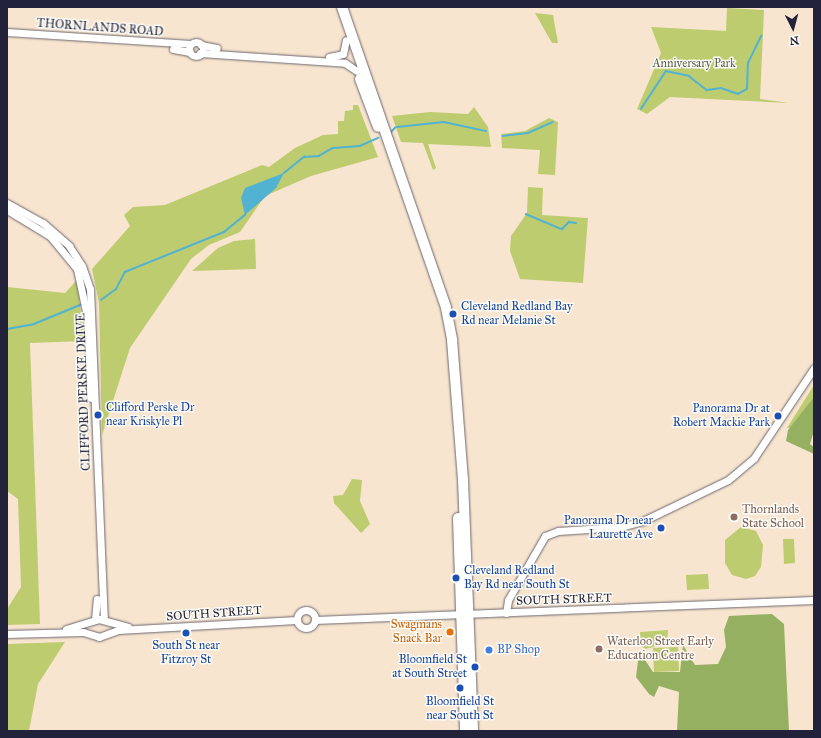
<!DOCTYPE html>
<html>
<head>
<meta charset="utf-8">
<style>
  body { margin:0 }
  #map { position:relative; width:821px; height:738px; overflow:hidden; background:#f7e5cf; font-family:"IM FELL Great Primer",serif }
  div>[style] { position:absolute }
  .green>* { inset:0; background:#bdcc6f }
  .forest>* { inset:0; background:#96b062 }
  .water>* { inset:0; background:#52b2d1 }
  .stream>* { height:1.5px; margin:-0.75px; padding:0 0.75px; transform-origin:0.75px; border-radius:0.75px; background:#52b2d1 }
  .roads { filter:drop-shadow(0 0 1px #6d666f) drop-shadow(0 0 1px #6d666f) }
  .secondary>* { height:7px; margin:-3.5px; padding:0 3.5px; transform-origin:3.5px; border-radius:3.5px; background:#fff }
  .secondary>.ring { margin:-3.5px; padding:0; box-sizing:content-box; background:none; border:7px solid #fff; border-radius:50% }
  .highway>* { height:10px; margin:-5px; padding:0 5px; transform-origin:5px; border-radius:5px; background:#fff }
  .dots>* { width:11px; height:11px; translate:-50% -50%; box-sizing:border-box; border:2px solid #fdfcf7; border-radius:50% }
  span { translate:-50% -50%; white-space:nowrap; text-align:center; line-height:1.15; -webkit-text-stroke:3px #fdfcf7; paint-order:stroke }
  .street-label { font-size:12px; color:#22223b }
  .park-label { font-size:12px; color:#585e4d }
  .transit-label { font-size:12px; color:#164399 }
  .left { translate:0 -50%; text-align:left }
  .right { translate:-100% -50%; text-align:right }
  .education-label { font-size:12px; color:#785e54 }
  .food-label { font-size:12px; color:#c56008 }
  .shop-label { font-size:12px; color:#366cbe }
  .frame { position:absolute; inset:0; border:8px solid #22223b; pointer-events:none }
  .north { position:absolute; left:773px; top:8px; width:40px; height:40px; -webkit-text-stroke:3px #fdfcf7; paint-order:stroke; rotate:174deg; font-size:11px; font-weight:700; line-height:16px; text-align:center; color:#22223b }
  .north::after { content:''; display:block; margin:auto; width:14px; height:18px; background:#22223b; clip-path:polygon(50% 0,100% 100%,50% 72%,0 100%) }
</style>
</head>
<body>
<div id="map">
  <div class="green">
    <i style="clip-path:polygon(727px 8px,764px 10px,760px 99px,789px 103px,670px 97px,647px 114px,637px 109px,661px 53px,651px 27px,726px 31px)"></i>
    <i style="clip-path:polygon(535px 13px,553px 15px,558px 43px,552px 43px)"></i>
    <i style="clip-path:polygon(353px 105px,358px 105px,378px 157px,311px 176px,265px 196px,240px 232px,209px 245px,191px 259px,130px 348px,102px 435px,99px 303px,92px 269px,130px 226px,124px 215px,133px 207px,165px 205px,262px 165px,269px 167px,295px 148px,323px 135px,338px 134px,338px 121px,344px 121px,345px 111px,353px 110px)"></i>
    <i style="clip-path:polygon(474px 107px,488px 127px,491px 147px,428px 144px,436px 168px,433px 170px,423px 143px,401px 142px,392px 116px,430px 112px,468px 114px)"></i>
    <i style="clip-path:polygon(549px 118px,558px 122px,555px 175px,538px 174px,540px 150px,502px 148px,501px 134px,525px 131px)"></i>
    <i style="clip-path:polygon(528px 187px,543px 188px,542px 215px,588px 218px,583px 283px,520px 279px,510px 251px,511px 236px,527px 213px)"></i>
    <i style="clip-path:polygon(255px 239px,256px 269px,192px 271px,218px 248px,234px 241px)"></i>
    <i style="clip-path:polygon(77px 280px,84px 341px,30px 343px,40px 624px,7px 625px,7px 609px,21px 587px,18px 499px,7px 491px,7px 287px,65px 293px)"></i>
    <i style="clip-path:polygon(814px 385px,814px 427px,787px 428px)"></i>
    <i style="clip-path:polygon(352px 479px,362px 480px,360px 501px,370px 524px,361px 533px,334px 503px,333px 496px,343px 495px)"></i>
    <i style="clip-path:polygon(741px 527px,756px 531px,763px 545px,761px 567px,755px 576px,746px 579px,732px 575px,725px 563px,725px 540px)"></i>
    <i style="clip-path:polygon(783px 539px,794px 539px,795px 563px,784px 564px)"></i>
    <i style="clip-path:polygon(708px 574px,709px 589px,687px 590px,686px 575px)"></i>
    <i style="clip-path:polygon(668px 630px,667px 644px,645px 649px,641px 646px,640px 632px)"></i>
    <i style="clip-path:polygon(65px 642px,38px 684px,29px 731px,7px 731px,7px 644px)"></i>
    <i style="clip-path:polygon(678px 647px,679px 671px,654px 672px,653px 648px)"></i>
  </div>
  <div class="forest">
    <i style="clip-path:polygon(814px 397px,814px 431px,810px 444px,814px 447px,814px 454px,786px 441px,788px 430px)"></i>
    <i style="clip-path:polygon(772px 614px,784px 624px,789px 731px,677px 731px,679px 692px,659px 686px,654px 697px,649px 694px,636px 677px,638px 661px,643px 657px,653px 672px,680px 672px,683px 645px,695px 665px,718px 664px,726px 647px,724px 630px,729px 616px)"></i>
  </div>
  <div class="water">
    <i style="clip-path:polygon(284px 173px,276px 188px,245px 215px,241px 198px,245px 188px)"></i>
  </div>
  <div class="stream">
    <i style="left:641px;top:109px;width:45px;rotate:-56.7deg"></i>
    <i style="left:666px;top:71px;width:24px;rotate:12deg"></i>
    <i style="left:689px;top:76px;width:23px;rotate:38deg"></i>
    <i style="left:707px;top:90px;width:14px;rotate:-8deg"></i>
    <i style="left:721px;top:88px;width:18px;rotate:19deg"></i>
    <i style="left:738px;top:94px;width:10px;rotate:-29deg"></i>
    <i style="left:747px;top:89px;width:26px;rotate:-88deg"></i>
    <i style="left:748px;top:63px;width:30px;rotate:-64deg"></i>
    <i style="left:397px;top:127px;width:47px;rotate:-6.1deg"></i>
    <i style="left:444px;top:122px;width:43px;rotate:12.1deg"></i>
    <i style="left:391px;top:132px;width:6px;rotate:-45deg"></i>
    <i style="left:503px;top:136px;width:25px;rotate:-7deg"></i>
    <i style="left:528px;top:133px;width:27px;rotate:-24deg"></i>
    <i style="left:284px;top:173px;width:26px;rotate:-39deg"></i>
    <i style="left:304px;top:157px;width:15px;rotate:-4deg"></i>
    <i style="left:319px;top:156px;width:16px;rotate:-30deg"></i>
    <i style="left:333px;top:148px;width:27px;rotate:-4deg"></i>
    <i style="left:360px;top:146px;width:20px;rotate:-24deg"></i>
    <i style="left:526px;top:214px;width:39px;rotate:23deg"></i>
    <i style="left:562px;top:229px;width:10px;rotate:-45deg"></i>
    <i style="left:569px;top:222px;width:7px;rotate:8deg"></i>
    <i style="left:101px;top:300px;width:19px;rotate:-36deg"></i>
    <i style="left:116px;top:289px;width:19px;rotate:-62deg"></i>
    <i style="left:125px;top:272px;width:107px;rotate:-22deg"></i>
    <i style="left:224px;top:232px;width:27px;rotate:-39deg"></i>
    <i style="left:7px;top:329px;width:27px;rotate:-10deg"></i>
    <i style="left:34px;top:324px;width:50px;rotate:-22.4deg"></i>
  </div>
  <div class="roads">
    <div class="secondary">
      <i style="left:7px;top:32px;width:184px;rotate:3.7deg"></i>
      <i class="ring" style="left:189px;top:42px;width:7px;height:7px"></i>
      <i style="left:201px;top:45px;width:16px;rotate:11deg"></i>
      <i style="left:173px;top:49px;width:17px;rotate:10deg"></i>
      <i style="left:200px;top:53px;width:145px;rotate:3.9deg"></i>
      <i style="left:345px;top:63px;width:14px;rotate:34deg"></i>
      <i style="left:329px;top:57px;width:14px;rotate:-12deg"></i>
      <i style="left:343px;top:54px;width:14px;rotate:-78deg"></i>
      <i style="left:7px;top:203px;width:41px;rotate:29.1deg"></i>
      <i style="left:43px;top:223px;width:35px;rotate:41deg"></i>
      <i style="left:69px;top:246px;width:24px;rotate:57deg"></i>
      <i style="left:82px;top:266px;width:24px;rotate:71deg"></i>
      <i style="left:90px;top:289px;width:331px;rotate:87.6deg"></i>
      <i style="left:7px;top:210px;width:50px;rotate:31.2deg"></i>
      <i style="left:50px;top:236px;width:43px;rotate:50.7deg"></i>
      <i style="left:77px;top:269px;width:48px;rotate:78deg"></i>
      <i style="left:87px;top:316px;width:82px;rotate:87.2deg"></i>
      <i class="ring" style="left:297px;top:610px;width:11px;height:11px"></i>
      <i style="left:506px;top:613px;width:13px;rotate:-81deg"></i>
      <i style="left:508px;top:600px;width:74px;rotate:-60deg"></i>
      <i style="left:545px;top:536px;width:14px;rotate:-21deg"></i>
      <i style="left:558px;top:531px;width:62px;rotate:-3.7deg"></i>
      <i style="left:620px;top:527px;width:24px;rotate:-15deg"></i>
      <i style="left:643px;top:521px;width:94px;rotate:-25.8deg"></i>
      <i style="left:728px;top:480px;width:34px;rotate:-40deg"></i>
      <i style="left:754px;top:458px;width:108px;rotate:-56.3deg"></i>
      <i style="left:95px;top:620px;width:21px;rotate:-85deg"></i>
      <i style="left:315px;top:620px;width:499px;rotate:-2.3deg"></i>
      <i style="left:66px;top:629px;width:34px;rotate:-17deg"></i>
      <i style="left:99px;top:619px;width:30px;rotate:15deg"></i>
      <i style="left:7px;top:634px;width:76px;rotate:-1.5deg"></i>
      <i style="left:83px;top:632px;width:17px;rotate:17deg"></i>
      <i style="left:99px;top:637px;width:20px;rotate:-20deg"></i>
      <i style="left:118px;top:630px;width:179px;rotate:-3.2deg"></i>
    </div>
    <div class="highway">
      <i style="left:342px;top:7px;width:318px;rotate:70.9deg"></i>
      <i style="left:446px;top:308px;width:33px;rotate:79deg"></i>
      <i style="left:452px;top:340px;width:140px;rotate:85.5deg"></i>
      <i style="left:463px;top:480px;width:251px;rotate:87.7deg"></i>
      <i style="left:360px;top:79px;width:51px;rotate:69.4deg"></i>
      <i style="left:458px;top:518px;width:213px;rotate:88.1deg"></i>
    </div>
  </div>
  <div class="dots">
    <i style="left:453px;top:314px;background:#1a4fb4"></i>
    <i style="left:98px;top:415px;background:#1a4fb4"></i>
    <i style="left:778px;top:416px;background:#1a4fb4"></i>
    <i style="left:734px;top:517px;background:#8d6e63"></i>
    <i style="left:661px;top:528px;background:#1a4fb4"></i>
    <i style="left:456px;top:578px;background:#1a4fb4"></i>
    <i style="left:450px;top:632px;background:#e8710a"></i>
    <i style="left:186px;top:633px;background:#1a4fb4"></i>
    <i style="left:599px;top:649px;background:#8d6e63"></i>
    <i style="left:489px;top:650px;background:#3f7fe0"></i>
    <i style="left:475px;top:667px;background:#1a4fb4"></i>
    <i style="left:460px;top:688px;background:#1a4fb4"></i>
  </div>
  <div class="street-label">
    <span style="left:100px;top:28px;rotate:4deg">THORNLANDS ROAD</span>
    <span style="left:84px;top:392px;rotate:-92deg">CLIFFORD PERSKE DRIVE</span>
    <span style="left:564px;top:600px;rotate:-2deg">SOUTH STREET</span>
    <span style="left:214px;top:614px;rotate:-4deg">SOUTH STREET</span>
  </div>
  <div class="park-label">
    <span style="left:694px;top:64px">Anniversary Park</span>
  </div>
  <div class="transit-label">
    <span class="left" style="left:461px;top:314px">Cleveland Redland Bay<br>Rd near Melanie St</span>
    <span class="left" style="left:106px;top:415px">Clifford Perske Dr<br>near Kriskyle Pl</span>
    <span class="right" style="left:770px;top:416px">Panorama Dr at<br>Robert Mackie Park</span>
    <span class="right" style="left:653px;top:528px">Panorama Dr near<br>Laurette Ave</span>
    <span class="left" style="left:464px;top:578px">Cleveland Redland<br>Bay Rd near South St</span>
    <span style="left:186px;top:653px">South St near<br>Fitzroy St</span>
    <span class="right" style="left:467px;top:667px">Bloomfield St<br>at South Street</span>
    <span style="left:460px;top:709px">Bloomfield St<br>near South St</span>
  </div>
  <div class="education-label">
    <span class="left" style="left:742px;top:517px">Thornlands<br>State School</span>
    <span class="left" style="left:607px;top:649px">Waterloo Street Early<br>Education Centre</span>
  </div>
  <div class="food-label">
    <span class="right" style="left:442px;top:632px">Swagmans<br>Snack Bar</span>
  </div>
  <div class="shop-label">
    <span class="left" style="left:497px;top:650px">BP Shop</span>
  </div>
  <div class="frame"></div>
  <div class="north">N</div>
</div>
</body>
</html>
